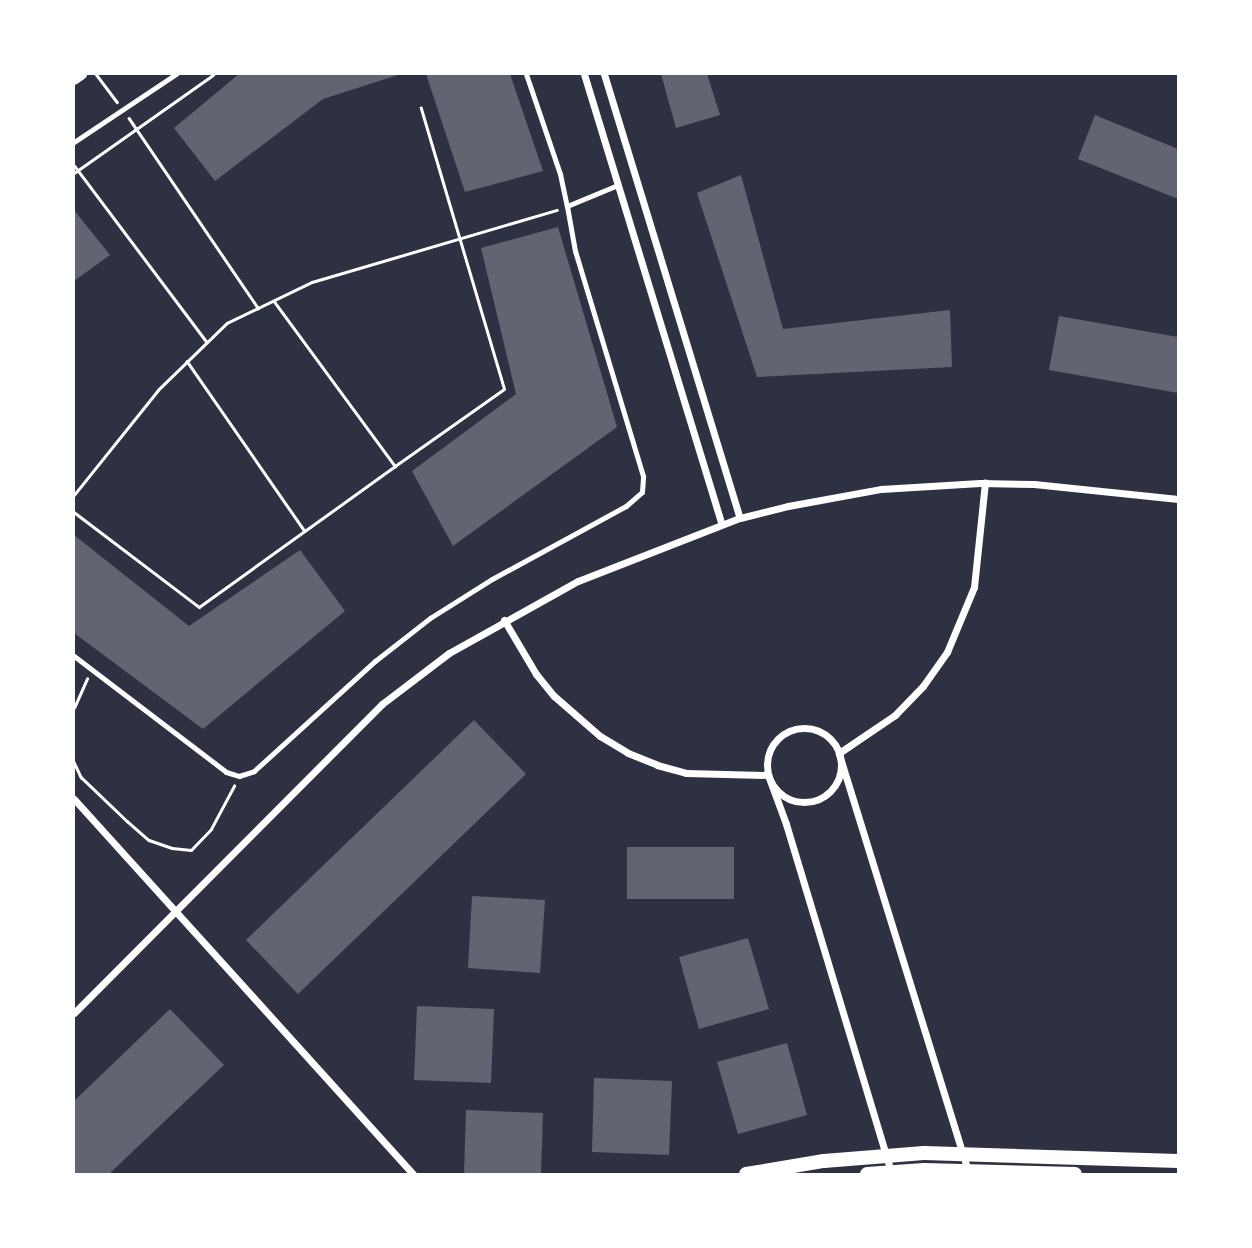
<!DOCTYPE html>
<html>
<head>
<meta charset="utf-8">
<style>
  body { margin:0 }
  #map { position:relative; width:1252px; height:1248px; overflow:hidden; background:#2d3142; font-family:Figtree,sans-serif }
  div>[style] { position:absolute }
  .building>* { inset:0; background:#626471 }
  .path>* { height:2.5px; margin:-1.25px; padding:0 1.25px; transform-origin:1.25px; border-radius:1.25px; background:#fff }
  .service>* { height:5px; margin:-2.5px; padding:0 2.5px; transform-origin:2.5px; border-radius:2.5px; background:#fff }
  .minor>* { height:7px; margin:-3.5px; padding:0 3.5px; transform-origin:3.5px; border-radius:3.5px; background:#fff }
  .minor>.ring { margin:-3.5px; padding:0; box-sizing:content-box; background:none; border:7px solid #fff; border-radius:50% }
  .tertiary>* { height:12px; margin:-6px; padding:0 6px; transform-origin:6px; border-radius:6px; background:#fff }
  .secondary>* { height:14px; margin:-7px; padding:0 7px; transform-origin:7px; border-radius:7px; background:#fff }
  span { translate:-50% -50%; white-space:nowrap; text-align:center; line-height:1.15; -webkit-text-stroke:5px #fff; paint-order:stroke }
  .frame { position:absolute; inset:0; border:75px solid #fff; pointer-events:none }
</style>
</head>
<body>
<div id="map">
  <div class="building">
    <i style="clip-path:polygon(239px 74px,401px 74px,323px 99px,215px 181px,174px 128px)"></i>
    <i style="clip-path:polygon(426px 74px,510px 74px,543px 171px,465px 192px)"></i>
    <i style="clip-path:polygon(661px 74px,707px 74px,720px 115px,676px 128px)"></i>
    <i style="clip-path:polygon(1095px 115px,1178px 149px,1178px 199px,1078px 159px)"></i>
    <i style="clip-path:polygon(741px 175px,783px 329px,950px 310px,952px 367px,757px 377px,697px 193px)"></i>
    <i style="clip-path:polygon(74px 210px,110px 255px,74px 281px)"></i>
    <i style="clip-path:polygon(558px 227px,617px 427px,453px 546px,412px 471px,516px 394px,481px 248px)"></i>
    <i style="clip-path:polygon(1059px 316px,1178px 337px,1178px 393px,1049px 370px)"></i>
    <i style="clip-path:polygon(74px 535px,189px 626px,300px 550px,345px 611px,203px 729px,74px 633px)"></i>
    <i style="clip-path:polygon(474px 720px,526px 774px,298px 994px,246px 940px)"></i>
    <i style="clip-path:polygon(627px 847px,734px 847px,734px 899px,627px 899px)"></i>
    <i style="clip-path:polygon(472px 896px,545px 900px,540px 973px,468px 968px)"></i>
    <i style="clip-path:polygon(748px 938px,769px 1009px,699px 1029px,679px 957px)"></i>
    <i style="clip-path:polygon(417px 1006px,494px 1009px,491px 1083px,414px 1080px)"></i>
    <i style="clip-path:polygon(170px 1009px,224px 1065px,109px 1174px,74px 1174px,74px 1101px)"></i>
    <i style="clip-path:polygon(787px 1043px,807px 1115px,738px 1134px,717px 1062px)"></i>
    <i style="clip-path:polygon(594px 1078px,672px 1081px,669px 1155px,592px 1152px)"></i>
    <i style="clip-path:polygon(466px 1110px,543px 1113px,541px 1174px,464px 1174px)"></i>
  </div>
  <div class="path">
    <i style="left:96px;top:74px;width:35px;rotate:53deg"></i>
    <i style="left:129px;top:118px;width:230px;rotate:55.8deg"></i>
    <i style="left:74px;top:165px;width:220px;rotate:53.1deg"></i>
    <i style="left:74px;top:173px;width:170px;rotate:-35.2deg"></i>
    <i style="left:274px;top:301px;width:205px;rotate:53.7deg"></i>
    <i style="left:395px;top:466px;width:133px;rotate:-35.2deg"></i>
    <i style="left:504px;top:389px;width:293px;rotate:-106.5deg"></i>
    <i style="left:187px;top:361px;width:206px;rotate:55.3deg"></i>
    <i style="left:74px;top:495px;width:134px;rotate:-51.3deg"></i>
    <i style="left:158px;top:390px;width:96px;rotate:-44.2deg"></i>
    <i style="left:227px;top:323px;width:94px;rotate:-25.8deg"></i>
    <i style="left:312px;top:282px;width:255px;rotate:-16.4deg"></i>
    <i style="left:74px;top:512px;width:157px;rotate:37.2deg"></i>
    <i style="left:199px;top:607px;width:241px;rotate:-35.7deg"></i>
    <i style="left:74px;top:708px;width:32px;rotate:-66deg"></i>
    <i style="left:74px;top:762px;width:17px;rotate:65deg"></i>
    <i style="left:81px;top:777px;width:64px;rotate:43.7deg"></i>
    <i style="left:127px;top:821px;width:29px;rotate:41deg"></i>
    <i style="left:149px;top:840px;width:24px;rotate:19deg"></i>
    <i style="left:172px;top:848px;width:19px;rotate:6deg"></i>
    <i style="left:191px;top:850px;width:29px;rotate:-46deg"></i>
    <i style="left:211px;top:829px;width:49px;rotate:-61.9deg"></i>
  </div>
  <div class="service">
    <i style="left:526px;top:74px;width:106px;rotate:71.2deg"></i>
    <i style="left:560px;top:174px;width:33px;rotate:78deg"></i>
    <i style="left:74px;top:142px;width:123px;rotate:-33.7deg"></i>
    <i style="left:74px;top:656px;width:191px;rotate:37.3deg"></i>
    <i style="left:226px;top:772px;width:14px;rotate:17deg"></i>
    <i style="left:239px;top:776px;width:16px;rotate:-18deg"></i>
    <i style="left:254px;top:771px;width:164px;rotate:-42.3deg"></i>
    <i style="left:375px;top:661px;width:70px;rotate:-38deg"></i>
    <i style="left:430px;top:618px;width:73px;rotate:-32.2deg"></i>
    <i style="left:492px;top:579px;width:153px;rotate:-28.6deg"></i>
    <i style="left:626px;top:506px;width:21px;rotate:-41deg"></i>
    <i style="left:642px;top:492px;width:16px;rotate:-86deg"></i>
    <i style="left:643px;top:476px;width:235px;rotate:-106.8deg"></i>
    <i style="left:575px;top:251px;width:46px;rotate:-100.1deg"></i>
    <i style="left:567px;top:206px;width:55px;rotate:-22.4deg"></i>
  </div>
  <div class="minor">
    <i style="left:584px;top:74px;width:471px;rotate:73deg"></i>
    <i style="left:604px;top:74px;width:464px;rotate:73deg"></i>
    <i style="left:504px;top:620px;width:63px;rotate:59.3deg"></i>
    <i style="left:536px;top:674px;width:28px;rotate:51deg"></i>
    <i style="left:554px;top:696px;width:61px;rotate:41deg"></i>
    <i style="left:600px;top:736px;width:33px;rotate:31deg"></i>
    <i style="left:628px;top:753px;width:31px;rotate:22deg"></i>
    <i style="left:657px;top:765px;width:30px;rotate:15deg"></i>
    <i style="left:686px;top:773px;width:82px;rotate:1.4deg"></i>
    <i style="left:768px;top:775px;width:52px;rotate:69.8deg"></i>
    <i style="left:786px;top:824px;width:363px;rotate:73.2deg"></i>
    <i class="ring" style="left:767px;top:728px;width:67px;height:67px"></i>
    <i style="left:74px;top:799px;width:506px;rotate:47.89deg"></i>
    <i style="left:74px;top:1013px;width:436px;rotate:-45.1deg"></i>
    <i style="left:382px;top:704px;width:84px;rotate:-37.3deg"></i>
    <i style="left:449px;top:653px;width:148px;rotate:-29.2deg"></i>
    <i style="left:578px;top:581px;width:174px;rotate:-21.3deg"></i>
    <i style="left:740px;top:518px;width:49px;rotate:-14deg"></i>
    <i style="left:788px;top:506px;width:95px;rotate:-10.4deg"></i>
    <i style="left:881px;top:489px;width:99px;rotate:-3.5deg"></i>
    <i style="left:980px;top:483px;width:54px;rotate:1.1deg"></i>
    <i style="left:1034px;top:484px;width:145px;rotate:5.9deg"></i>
    <i style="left:968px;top:1171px;width:437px;rotate:-107.2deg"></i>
    <i style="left:839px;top:753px;width:68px;rotate:-34.2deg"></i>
    <i style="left:895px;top:715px;width:40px;rotate:-46deg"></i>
    <i style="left:923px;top:686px;width:42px;rotate:-54.8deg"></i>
    <i style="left:947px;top:652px;width:70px;rotate:-67.4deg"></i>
    <i style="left:974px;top:587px;width:105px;rotate:-84deg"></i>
  </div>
  <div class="tertiary">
    <i style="left:74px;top:79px;width:9px;rotate:-36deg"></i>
  </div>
  <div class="secondary">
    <i style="left:746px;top:1174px;width:79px;rotate:-9.5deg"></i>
    <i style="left:824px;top:1161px;width:100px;rotate:-4.6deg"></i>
    <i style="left:924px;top:1153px;width:254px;rotate:1.8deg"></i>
    <i style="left:867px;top:1174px;width:57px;rotate:-4deg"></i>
    <i style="left:924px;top:1170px;width:151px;rotate:1.5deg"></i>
  </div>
  <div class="frame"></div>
</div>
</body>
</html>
